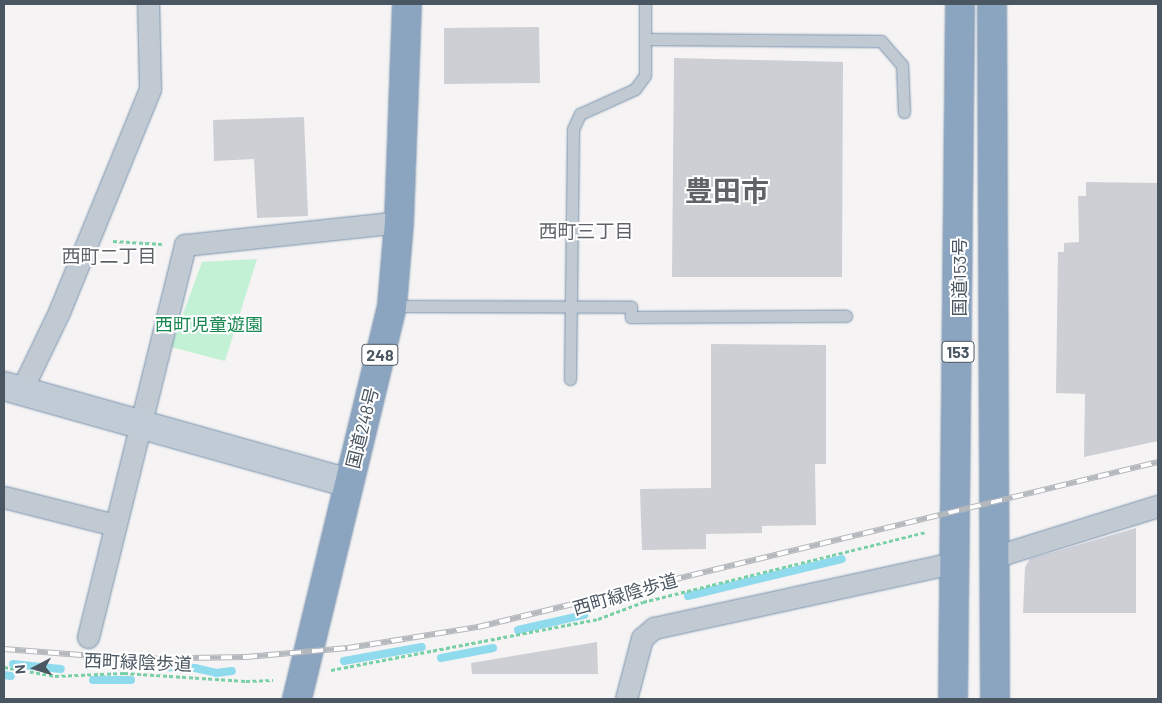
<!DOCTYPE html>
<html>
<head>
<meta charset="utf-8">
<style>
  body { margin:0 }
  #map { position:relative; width:1162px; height:703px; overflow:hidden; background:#f5f3f3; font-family:Barlow,"Noto Sans JP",sans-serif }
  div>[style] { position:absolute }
  .green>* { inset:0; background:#c3f1d5 }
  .stream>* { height:8px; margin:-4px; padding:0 4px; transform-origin:4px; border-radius:4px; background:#90daee }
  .building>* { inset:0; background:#cdcfd5 }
  .path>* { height:3px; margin-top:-1.5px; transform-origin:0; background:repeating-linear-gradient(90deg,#7ad0a6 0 4px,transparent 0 6.5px) }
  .roads { filter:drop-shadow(0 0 1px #7690ad) drop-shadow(0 0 1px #7690ad) }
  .lane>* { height:11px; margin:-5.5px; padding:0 5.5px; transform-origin:5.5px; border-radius:5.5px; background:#c1cad2 }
  .street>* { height:21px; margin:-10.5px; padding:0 10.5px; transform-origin:10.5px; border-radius:10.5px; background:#c1cad2 }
  .secondary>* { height:28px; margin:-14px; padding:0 14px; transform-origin:14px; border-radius:14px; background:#c1cbd6 }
  .highway>* { height:28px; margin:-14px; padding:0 14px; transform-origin:14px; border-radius:14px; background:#8ba5c1 }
  .rail>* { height:5.5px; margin-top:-2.75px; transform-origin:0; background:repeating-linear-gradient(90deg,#fff 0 11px,#b5b8bd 0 22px); box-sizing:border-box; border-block:1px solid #b5b8bd }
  span { translate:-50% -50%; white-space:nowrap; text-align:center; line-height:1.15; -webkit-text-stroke:4px #fff; paint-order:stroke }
  .shield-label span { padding:1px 4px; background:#fff; border:1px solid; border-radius:4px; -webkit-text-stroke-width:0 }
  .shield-label { font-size:16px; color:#4a5661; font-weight:700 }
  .street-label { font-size:18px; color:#4a5661 }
  .park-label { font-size:18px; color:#17864f }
  .neighbourhood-label { font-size:19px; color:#5f6368 }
  .town-label { font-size:28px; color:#5f6368; font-weight:700 }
  .frame { position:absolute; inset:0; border:5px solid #4a5661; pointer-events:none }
  .north { position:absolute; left:10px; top:643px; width:50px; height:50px; -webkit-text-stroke:4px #fff; paint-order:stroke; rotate:265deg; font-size:14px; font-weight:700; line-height:20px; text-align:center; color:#4a5661 }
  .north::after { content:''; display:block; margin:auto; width:18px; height:22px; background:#4a5661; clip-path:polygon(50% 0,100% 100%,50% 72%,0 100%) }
</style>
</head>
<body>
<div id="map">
  <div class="green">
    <i style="clip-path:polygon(257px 259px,225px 361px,171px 347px,202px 262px)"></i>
  </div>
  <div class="stream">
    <i style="left:688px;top:596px;width:158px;rotate:-13.5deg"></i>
    <i style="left:518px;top:630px;width:68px;rotate:-12.8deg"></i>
    <i style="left:441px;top:658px;width:53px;rotate:-10.9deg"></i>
    <i style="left:344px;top:661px;width:79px;rotate:-10.2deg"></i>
    <i style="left:13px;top:664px;width:48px;rotate:5.9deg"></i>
    <i style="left:132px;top:666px;width:63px;rotate:1.8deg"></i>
    <i style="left:195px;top:668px;width:22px;rotate:13deg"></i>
    <i style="left:216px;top:673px;width:16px;rotate:-7deg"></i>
    <i style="left:4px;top:675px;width:7px;rotate:8deg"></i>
    <i style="left:93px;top:680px;width:38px"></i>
  </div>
  <div class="building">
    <i style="clip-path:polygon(539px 27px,540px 83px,444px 84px,444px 28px)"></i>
    <i style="clip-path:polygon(674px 58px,843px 62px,842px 277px,672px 277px)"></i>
    <i style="clip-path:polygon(304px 117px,308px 216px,257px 218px,254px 159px,214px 161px,213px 120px)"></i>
    <i style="clip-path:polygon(1086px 182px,1158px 183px,1158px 441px,1084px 457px,1085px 394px,1056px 393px,1058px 252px,1064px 252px,1064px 243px,1079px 242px,1078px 196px,1086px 196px)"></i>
    <i style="clip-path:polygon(711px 344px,826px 345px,826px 464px,815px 464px,816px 525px,762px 526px,762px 533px,706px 534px,706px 549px,642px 550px,640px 489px,711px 488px)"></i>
    <i style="clip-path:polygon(1136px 528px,1136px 613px,1023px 613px,1025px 567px,1030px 559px)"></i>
    <i style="clip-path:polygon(597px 642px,598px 674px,472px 674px,471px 663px)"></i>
  </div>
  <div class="path">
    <i style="left:113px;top:241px;width:49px;rotate:3.5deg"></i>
    <i style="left:4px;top:667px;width:52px;rotate:10deg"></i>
    <i style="left:55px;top:676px;width:69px;rotate:-2.5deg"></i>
    <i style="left:124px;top:673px;width:122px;rotate:3.8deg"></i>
    <i style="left:246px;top:681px;width:27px;rotate:-2deg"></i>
    <i style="left:331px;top:670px;width:272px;rotate:-10.8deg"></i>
    <i style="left:598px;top:619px;width:48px;rotate:-20.7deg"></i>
    <i style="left:643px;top:602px;width:292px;rotate:-13.9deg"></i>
  </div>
  <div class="roads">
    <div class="lane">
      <i style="left:645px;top:39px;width:236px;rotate:0.5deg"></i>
      <i style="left:881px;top:41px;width:32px;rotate:49deg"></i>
      <i style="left:902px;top:65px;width:47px;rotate:87.6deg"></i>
      <i style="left:392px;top:306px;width:239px;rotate:0.2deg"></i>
      <i style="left:631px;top:307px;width:10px;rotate:90deg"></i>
      <i style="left:631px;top:317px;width:215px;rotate:-0.3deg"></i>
      <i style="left:570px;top:379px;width:250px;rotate:-89.3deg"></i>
      <i style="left:573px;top:129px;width:17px;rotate:-65deg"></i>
      <i style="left:580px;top:114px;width:60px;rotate:-24.4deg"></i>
      <i style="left:635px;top:89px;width:17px;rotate:-54deg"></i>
      <i style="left:645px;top:75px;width:71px;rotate:-90deg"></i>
    </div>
    <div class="street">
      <i style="left:21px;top:391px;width:88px;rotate:-64.3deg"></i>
      <i style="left:59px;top:312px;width:241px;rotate:-67.8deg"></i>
      <i style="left:150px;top:89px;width:85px;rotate:-91.3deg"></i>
      <i style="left:4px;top:497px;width:114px;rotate:14.2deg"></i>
      <i style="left:997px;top:556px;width:169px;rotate:-17.3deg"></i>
      <i style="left:88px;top:637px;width:404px;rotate:-76.1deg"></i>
      <i style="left:185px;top:245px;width:215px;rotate:-6.1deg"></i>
      <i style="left:626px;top:699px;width:63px;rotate:-75.3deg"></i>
      <i style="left:642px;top:638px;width:16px;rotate:-40deg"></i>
      <i style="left:654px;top:628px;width:309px;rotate:-12.3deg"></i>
    </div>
    <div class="secondary">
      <i style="left:4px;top:386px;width:358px;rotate:15.7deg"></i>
    </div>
    <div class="highway">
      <i style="left:992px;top:4px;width:695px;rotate:89.75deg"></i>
      <i style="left:297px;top:699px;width:404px;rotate:-76.4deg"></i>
      <i style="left:392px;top:306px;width:84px;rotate:-85.2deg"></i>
      <i style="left:399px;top:222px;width:218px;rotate:-87.9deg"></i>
      <i style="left:953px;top:699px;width:695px;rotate:-89.42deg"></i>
    </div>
  </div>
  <div class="rail">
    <i style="left:4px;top:649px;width:129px;rotate:4.4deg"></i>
    <i style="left:133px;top:659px;width:113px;rotate:-1deg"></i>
    <i style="left:246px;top:657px;width:102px;rotate:-5deg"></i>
    <i style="left:348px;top:648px;width:132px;rotate:-9.2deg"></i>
    <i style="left:478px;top:627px;width:700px;rotate:-13.64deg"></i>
  </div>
  <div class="shield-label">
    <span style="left:958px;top:352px">153</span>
    <span style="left:380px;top:355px">248</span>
  </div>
  <div class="street-label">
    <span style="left:959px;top:277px;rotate:-90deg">国道153号</span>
    <span style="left:362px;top:428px;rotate:-76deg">国道248号</span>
    <span style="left:625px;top:594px;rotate:-16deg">西町緑陰歩道</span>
    <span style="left:138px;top:662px;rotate:2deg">西町緑陰歩道</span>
  </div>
  <div class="park-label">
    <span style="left:209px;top:324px">西町児童遊園</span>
  </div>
  <div class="neighbourhood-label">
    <span style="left:586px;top:231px">西町三丁目</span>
    <span style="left:109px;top:256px">西町二丁目</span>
  </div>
  <div class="town-label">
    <span style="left:727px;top:190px">豊田市</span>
  </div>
  <div class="frame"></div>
  <div class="north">N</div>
</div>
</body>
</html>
